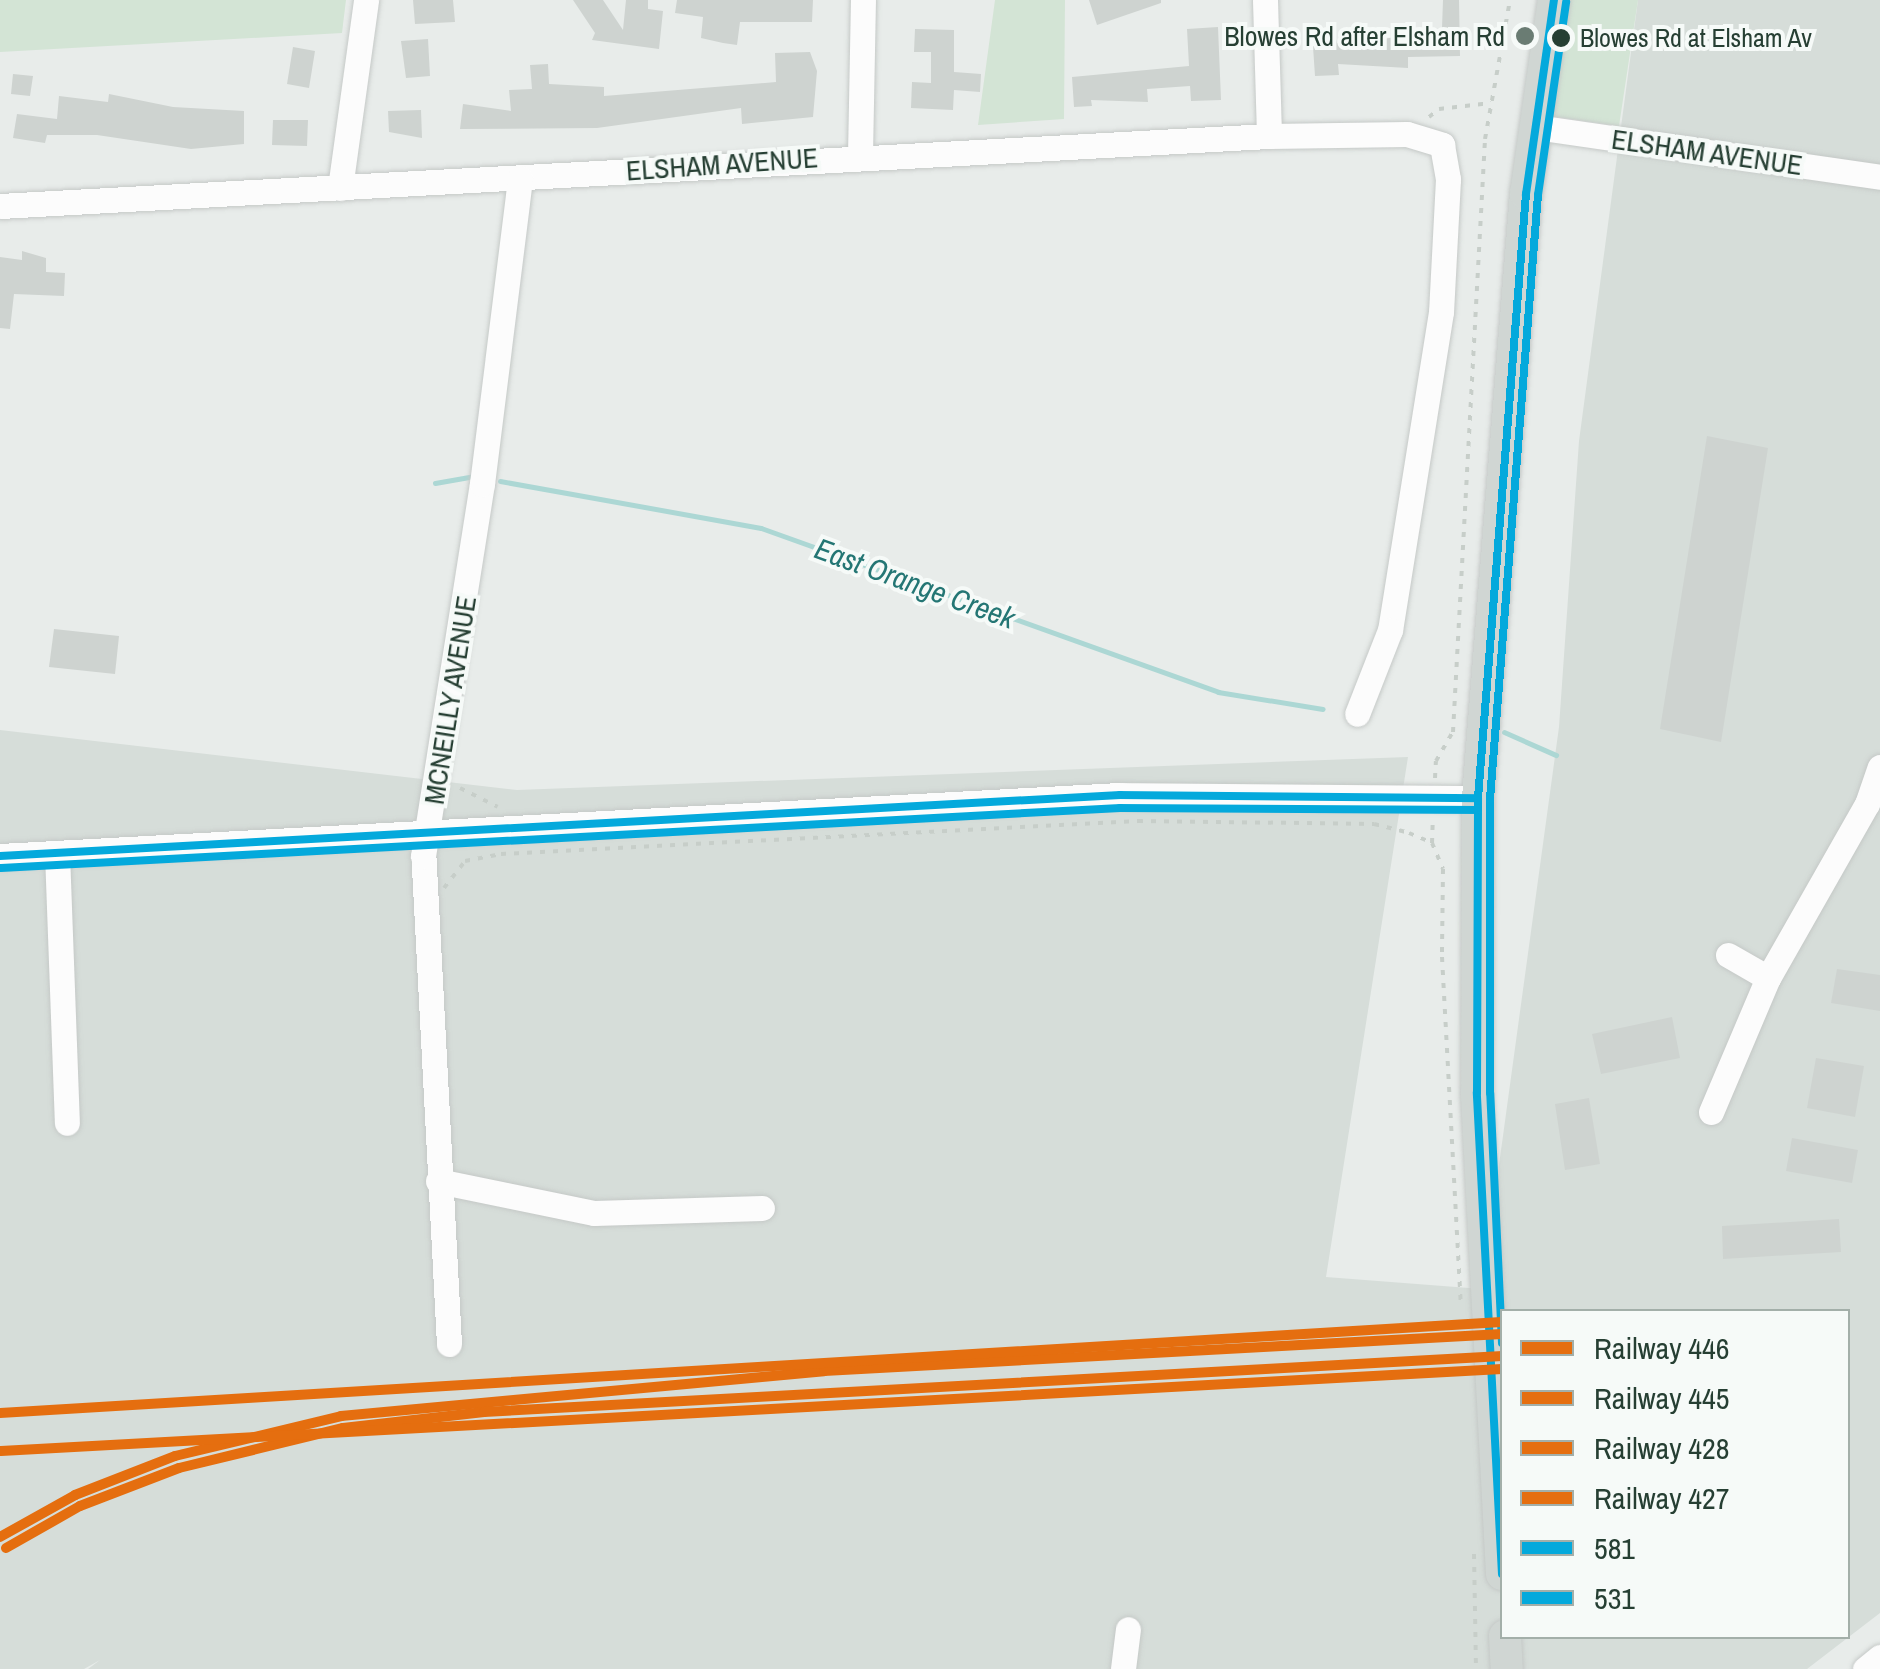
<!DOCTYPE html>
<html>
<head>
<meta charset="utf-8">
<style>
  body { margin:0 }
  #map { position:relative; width:1880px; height:1669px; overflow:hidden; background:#e8ecea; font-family:"Archivo Narrow",sans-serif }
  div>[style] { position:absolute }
  .built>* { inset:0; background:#d6ddd9 }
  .green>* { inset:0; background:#d3e4d5 }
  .stream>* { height:5px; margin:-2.5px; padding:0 2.5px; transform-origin:2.5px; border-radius:2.5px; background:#acd7d4 }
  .building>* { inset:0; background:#ced3d0 }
  .path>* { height:4px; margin-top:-2px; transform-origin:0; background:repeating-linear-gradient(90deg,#c7cec9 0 5px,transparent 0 13px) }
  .roads { filter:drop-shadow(0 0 2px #c5c9c7) drop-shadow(0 0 2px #c5c9c7) }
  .minor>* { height:25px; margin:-12.5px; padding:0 12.5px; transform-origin:12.5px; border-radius:12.5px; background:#fcfcfc }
  .major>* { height:32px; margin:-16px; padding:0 16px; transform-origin:16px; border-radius:16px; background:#d0d6d3 }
  .bus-1>* { height:8px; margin:-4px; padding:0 4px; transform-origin:4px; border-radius:4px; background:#04a9dc }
  .bus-2>* { height:8px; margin:-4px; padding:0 4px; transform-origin:4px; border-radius:4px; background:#04a9dc }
  .rail-1>* { height:10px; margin:-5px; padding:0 5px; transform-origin:5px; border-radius:5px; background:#e56e0f }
  .rail-2>* { height:10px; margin:-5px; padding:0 5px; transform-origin:5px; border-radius:5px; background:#e56e0f }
  .rail-3>* { height:10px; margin:-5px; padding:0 5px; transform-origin:5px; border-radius:5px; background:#e56e0f }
  .rail-4>* { height:10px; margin:-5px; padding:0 5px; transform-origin:5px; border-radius:5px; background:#e56e0f }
  .dots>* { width:28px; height:28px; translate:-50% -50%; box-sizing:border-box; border:5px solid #f6faf8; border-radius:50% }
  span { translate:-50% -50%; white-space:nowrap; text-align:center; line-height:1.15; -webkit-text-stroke:8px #f6faf8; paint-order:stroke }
  .bus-label { font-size:26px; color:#263f33 }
  .left { translate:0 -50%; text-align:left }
  .poi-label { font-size:28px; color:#263f33 }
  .right { translate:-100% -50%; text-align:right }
  .street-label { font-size:28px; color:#263f33 }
  .water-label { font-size:30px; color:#247674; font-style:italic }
  .legend { position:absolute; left:1500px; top:1309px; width:350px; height:330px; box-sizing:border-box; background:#f6faf8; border:2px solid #a3afa9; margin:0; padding:12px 18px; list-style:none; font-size:30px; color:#263f33 }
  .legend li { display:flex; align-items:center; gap:20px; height:50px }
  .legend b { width:50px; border:2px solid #a3afa9 }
</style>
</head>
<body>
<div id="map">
  <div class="built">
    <i style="clip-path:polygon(evenodd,1638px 0,1880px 0,1880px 1613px,1807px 1669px,88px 1669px,100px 1660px,84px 1669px,0 1669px,0 730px,517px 790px,1408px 757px,1326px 1277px,1482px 1289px,1559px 727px,1579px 441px,1638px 0,1502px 1312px,1848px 1312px,1848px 1636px,1502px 1636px,1502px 1312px)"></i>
  </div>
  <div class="green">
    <i style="clip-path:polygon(0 0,346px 0,342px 33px,0 52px)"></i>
    <i style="clip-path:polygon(995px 0,1065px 0,1064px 119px,978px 125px)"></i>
    <i style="clip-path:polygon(1568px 0,1638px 0,1619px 126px,1551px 116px)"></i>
  </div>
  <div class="stream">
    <i style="left:500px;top:481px;width:265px;rotate:10.2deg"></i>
    <i style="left:761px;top:528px;width:486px;rotate:19.7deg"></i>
    <i style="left:1218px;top:692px;width:106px;rotate:9.2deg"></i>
    <i style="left:435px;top:483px;width:36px;rotate:-10deg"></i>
    <i style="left:1504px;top:732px;width:57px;rotate:23.9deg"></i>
  </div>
  <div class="building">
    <i style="clip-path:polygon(413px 0,453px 0,455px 22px,415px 24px)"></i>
    <i style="clip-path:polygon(573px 0,603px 0,623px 30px,626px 0,648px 0,648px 9px,663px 11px,659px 49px,592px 40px,595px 33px)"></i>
    <i style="clip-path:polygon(677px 0,813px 0,812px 22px,740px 22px,737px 45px,723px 43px,701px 38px,703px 17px,675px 13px)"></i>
    <i style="clip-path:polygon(1089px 0,1161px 0,1161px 3px,1097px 25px)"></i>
    <i style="clip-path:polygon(1443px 0,1459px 0,1460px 56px,1408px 57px,1408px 68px,1338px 64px,1339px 75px,1315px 76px,1312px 32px,1334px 31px,1337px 43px,1368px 42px,1442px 28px)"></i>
    <i style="clip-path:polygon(1218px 27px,1221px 100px,1191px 101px,1190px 86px,1147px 89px,1148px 102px,1091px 100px,1092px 106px,1074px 107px,1072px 77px,1189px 66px,1187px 29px)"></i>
    <i style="clip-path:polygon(915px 29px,954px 30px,954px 72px,981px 74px,980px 92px,954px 90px,953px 110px,911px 108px,912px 82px,931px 83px,931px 52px,914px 52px)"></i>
    <i style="clip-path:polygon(428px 39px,430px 76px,406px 78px,401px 41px)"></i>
    <i style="clip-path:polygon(293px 47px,315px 51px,309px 88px,287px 84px)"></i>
    <i style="clip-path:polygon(810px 52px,817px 71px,813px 117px,742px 124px,741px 108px,597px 128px,460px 129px,463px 104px,511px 111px,509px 90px,532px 89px,530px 65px,548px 64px,549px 84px,604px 87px,604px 96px,776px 82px,775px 53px)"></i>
    <i style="clip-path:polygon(13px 74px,33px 76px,30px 96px,11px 94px)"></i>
    <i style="clip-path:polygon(109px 94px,173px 107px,244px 111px,244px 144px,191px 149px,97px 135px,47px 135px,45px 143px,13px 138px,17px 114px,57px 119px,59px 96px,108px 102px)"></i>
    <i style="clip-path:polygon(421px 110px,422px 138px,389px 132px,388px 111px)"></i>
    <i style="clip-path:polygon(273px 120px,308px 120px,307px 146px,272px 145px)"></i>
    <i style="clip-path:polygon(22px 251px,46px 258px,46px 272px,65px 273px,64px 296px,14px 294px,10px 329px,0 328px,0 257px,22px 260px)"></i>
    <i style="clip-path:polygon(1707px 436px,1768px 448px,1721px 742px,1660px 729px)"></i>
    <i style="clip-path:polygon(54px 629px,119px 636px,115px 674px,49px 667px)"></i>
    <i style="clip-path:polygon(1837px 969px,1880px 975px,1880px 1011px,1831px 1003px)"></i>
    <i style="clip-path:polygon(1672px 1017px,1680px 1058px,1601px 1074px,1592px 1034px)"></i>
    <i style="clip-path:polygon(1816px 1058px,1864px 1066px,1855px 1117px,1807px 1108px)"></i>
    <i style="clip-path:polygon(1589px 1098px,1600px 1164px,1565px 1170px,1555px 1104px)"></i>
    <i style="clip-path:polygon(1792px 1138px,1858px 1150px,1852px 1183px,1786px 1171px)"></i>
    <i style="clip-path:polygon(1839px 1219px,1841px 1252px,1723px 1259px,1722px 1226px)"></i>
  </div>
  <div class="path">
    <i style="left:1429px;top:117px;width:13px;rotate:-39deg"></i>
    <i style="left:1439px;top:109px;width:52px;rotate:-6.6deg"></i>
    <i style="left:1435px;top:778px;width:17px;rotate:-87deg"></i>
    <i style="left:1436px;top:761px;width:34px;rotate:-60deg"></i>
    <i style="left:1453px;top:732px;width:594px;rotate:-86.91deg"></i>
    <i style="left:1485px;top:139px;width:141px;rotate:-79.8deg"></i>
    <i style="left:460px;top:788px;width:42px;rotate:26.6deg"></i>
    <i style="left:1432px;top:843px;width:25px;rotate:-88deg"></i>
    <i style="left:444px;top:888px;width:34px;rotate:-52deg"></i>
    <i style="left:465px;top:861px;width:37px;rotate:-11deg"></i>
    <i style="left:501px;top:854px;width:638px;rotate:-2.97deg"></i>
    <i style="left:1138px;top:821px;width:236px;rotate:0.7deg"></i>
    <i style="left:1374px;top:824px;width:36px;rotate:14deg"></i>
    <i style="left:1409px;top:833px;width:25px;rotate:23deg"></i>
    <i style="left:1432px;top:843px;width:28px;rotate:67deg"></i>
    <i style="left:1443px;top:869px;width:88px;rotate:90.7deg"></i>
    <i style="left:1442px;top:957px;width:349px;rotate:86.9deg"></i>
    <i style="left:1474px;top:1554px;width:115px;rotate:89deg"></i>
  </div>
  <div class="roads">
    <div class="minor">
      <i style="left:1265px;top:0;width:136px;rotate:88.3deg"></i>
      <i style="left:1535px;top:127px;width:349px;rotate:8.2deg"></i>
      <i style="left:860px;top:155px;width:155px;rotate:-88.9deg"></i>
      <i style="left:340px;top:188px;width:190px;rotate:-82.1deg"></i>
      <i style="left:0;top:206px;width:1271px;rotate:-3.16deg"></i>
      <i style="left:1269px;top:136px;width:138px;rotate:-0.8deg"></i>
      <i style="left:1407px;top:134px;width:37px;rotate:17deg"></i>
      <i style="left:1442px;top:145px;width:35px;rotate:80deg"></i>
      <i style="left:1448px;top:179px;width:133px;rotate:93deg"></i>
      <i style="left:1441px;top:312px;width:322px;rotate:99.1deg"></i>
      <i style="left:1390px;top:630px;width:90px;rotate:111.4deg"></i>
      <i style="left:57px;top:853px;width:270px;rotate:87.9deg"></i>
      <i style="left:0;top:856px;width:1122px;rotate:-3.12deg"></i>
      <i style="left:1120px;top:795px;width:358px;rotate:0.5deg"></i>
      <i style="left:1728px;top:955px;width:46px;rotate:29.9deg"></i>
      <i style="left:1711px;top:1112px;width:146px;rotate:-67deg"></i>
      <i style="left:1768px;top:978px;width:200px;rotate:-60.4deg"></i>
      <i style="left:1867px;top:804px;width:39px;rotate:-71deg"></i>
      <i style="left:438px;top:1181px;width:159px;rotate:11.6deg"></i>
      <i style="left:594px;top:1213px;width:168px;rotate:-1.7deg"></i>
      <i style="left:449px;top:1344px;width:489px;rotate:-93deg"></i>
      <i style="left:423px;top:856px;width:377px;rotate:-81deg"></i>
      <i style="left:482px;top:484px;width:308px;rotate:-82.9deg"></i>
      <i style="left:1123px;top:1669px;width:40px;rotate:-82.9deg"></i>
      <i style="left:1865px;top:1669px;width:19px;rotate:-39deg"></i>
    </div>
    <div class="major">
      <i style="left:1502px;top:1574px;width:482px;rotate:-93deg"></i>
      <i style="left:1477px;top:1093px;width:295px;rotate:-89.8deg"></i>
      <i style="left:1478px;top:798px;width:606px;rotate:-85.46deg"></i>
      <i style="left:1526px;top:194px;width:196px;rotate:-81.8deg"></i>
      <i style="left:1505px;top:1636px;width:33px;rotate:87deg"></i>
    </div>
  </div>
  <div class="bus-1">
    <i style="left:0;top:856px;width:1122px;rotate:-3.12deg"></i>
    <i style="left:1120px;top:795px;width:358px;rotate:0.5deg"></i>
    <i style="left:1502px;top:1574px;width:482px;rotate:-93deg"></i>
    <i style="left:1477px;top:1093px;width:295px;rotate:-89.8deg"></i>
    <i style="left:1478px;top:798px;width:606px;rotate:-85.46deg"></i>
    <i style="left:1526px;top:194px;width:196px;rotate:-81.8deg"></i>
  </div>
  <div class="bus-2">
    <i style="left:1px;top:868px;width:1121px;rotate:-3.07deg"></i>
    <i style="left:1120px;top:808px;width:358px;rotate:0.3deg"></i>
    <i style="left:1502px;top:1343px;width:250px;rotate:-92.7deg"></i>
    <i style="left:1490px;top:1093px;width:294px;rotate:-90deg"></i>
    <i style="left:1490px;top:799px;width:606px;rotate:-85.46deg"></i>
    <i style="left:1538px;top:195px;width:195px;rotate:-81.7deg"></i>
  </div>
  <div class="rail-1">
    <i style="left:0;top:1537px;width:86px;rotate:-29.2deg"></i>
    <i style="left:75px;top:1495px;width:107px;rotate:-21.3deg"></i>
    <i style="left:175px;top:1456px;width:171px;rotate:-13.5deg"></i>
    <i style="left:341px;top:1416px;width:485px;rotate:-5.3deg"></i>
    <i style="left:824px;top:1371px;width:679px;rotate:-3.12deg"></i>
  </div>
  <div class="rail-2">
    <i style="left:6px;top:1548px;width:85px;rotate:-29.6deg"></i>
    <i style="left:80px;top:1506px;width:106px;rotate:-21deg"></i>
    <i style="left:179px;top:1468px;width:169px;rotate:-13.7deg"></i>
    <i style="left:343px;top:1428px;width:142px;rotate:-6.5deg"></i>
    <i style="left:484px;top:1412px;width:1020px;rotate:-3.15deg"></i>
  </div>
  <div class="rail-3">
    <i style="left:0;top:1413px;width:1504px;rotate:-3.47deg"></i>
  </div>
  <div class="rail-4">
    <i style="left:1px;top:1451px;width:1503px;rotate:-3.13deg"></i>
  </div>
  <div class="dots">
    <i style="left:1525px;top:36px;background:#6a7c73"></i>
    <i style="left:1561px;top:38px;background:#263f33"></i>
  </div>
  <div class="bus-label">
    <span class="left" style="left:1580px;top:38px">Blowes Rd at Elsham Av</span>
  </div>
  <div class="poi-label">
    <span class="right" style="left:1505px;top:36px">Blowes Rd after Elsham Rd</span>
  </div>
  <div class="street-label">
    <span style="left:1707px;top:152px;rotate:8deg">ELSHAM AVENUE</span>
    <span style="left:722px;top:164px;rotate:-4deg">ELSHAM AVENUE</span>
    <span style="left:450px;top:700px;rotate:-81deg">MCNEILLY AVENUE</span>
  </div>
  <div class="water-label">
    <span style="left:915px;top:583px;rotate:20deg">East Orange Creek</span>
  </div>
  <ul class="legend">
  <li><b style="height:12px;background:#e56e0f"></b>Railway 446</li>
  <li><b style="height:12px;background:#e56e0f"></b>Railway 445</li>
  <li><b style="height:12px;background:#e56e0f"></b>Railway 428</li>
  <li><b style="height:12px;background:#e56e0f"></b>Railway 427</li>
  <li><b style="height:12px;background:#04a9dc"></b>581</li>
  <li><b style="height:12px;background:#04a9dc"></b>531</li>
  </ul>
</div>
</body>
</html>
